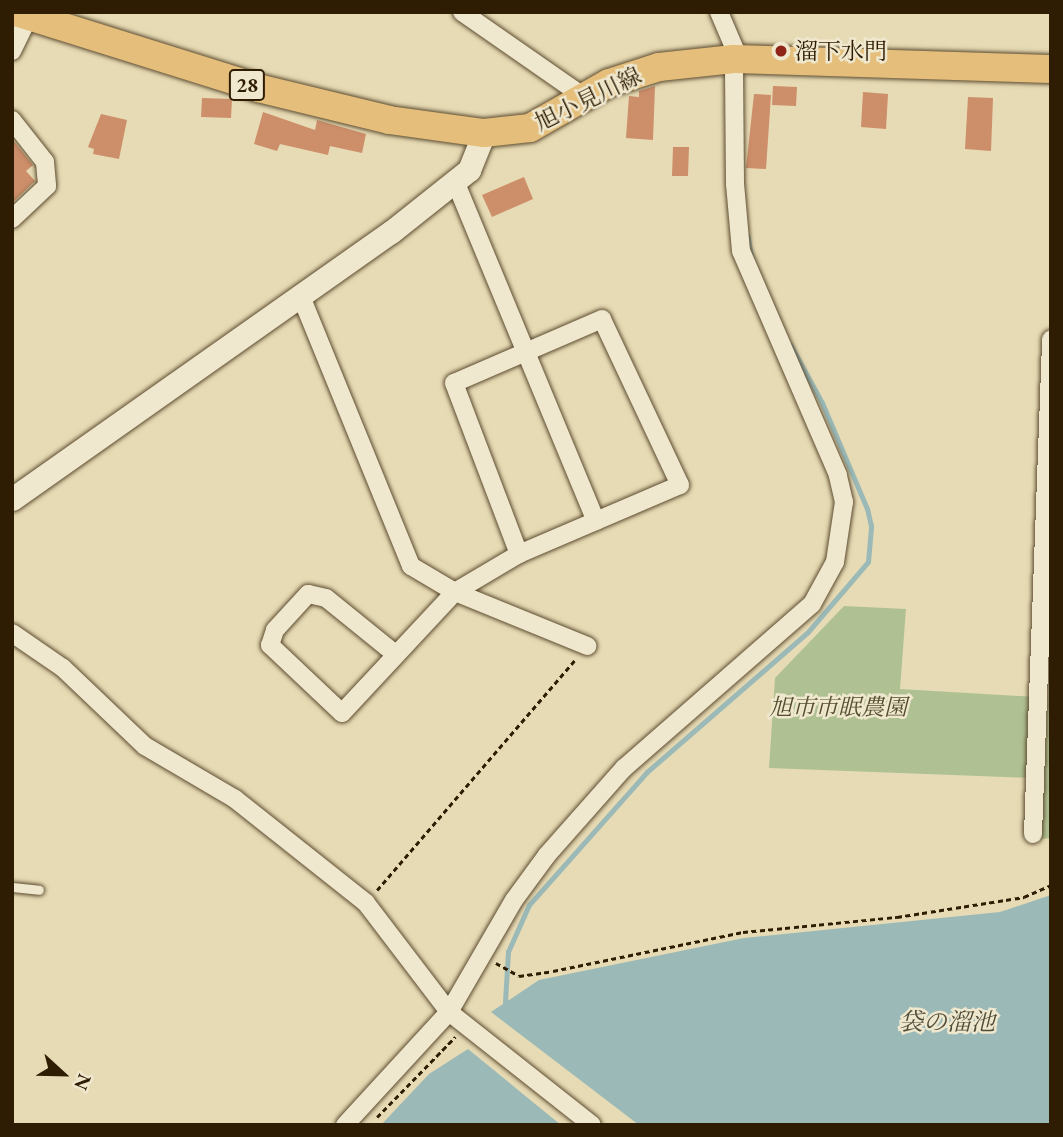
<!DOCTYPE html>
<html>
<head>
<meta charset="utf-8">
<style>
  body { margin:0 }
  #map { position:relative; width:1063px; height:1137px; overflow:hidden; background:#e7dbb5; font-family:"EB Garamond","Noto Serif JP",serif }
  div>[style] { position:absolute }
  .green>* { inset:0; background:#afc192 }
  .water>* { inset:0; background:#9bb9b7 }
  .stream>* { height:4.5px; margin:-2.25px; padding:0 2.25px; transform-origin:2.25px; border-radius:2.25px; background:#9bb9b7 }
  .building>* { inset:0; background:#cd8e6a }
  .path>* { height:2.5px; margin-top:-1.25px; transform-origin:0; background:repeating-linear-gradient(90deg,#2f1d03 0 5px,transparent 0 8.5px) }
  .roads { filter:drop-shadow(0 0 2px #5d4c30) drop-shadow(0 0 2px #5d4c30) }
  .service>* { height:9px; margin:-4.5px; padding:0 4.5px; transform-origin:4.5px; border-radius:4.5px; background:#efe8cf }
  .minor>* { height:18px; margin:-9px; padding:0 9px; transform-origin:9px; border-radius:9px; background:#efe8cf }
  .tertiary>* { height:23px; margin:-11.5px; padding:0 11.5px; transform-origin:11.5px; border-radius:11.5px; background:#efe8cf }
  .primary>* { height:28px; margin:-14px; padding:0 14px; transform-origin:14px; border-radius:14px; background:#e4be7a }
  .dots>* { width:19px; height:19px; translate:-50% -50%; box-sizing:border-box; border:4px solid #efe8cf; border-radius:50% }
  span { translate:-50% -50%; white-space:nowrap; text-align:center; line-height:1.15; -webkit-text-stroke:5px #efe8cf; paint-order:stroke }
  .shield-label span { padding:2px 5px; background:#efe8cf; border:2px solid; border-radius:5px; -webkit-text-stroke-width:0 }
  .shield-label { font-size:21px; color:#2f1d03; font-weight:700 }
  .poi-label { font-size:23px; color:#2f1d03 }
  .left { translate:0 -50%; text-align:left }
  .street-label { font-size:23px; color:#2f1d03 }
  .park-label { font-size:23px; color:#554e2e; font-style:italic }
  .water-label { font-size:24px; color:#4f4c39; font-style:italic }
  .frame { position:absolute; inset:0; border:14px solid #2f1d03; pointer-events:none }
  .north { position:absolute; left:28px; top:1039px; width:70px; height:70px; -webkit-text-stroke:5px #efe8cf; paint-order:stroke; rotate:112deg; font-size:19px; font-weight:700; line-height:28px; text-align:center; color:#2f1d03 }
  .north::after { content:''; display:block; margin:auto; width:24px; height:32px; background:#2f1d03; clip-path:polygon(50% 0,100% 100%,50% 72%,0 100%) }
</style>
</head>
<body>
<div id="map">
  <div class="green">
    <i style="clip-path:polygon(844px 606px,906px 609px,900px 689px,1037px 697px,1033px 778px,769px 768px,775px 678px)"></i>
    <i style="clip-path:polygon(1051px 632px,1051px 838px,1041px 839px)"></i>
  </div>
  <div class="water">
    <i style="clip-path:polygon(1051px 895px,1051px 1125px,639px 1125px,491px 1012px,539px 980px,744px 938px,1000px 912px)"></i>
    <i style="clip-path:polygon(468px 1049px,561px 1125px,381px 1125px,429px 1074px)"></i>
  </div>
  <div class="stream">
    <i style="left:748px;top:236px;width:23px;rotate:80deg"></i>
    <i style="left:505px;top:1002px;width:50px;rotate:-86.6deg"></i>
    <i style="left:508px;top:952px;width:51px;rotate:-65.9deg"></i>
    <i style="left:529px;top:905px;width:178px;rotate:-48.4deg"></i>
    <i style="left:647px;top:772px;width:213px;rotate:-41deg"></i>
    <i style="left:808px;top:632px;width:92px;rotate:-49.4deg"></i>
    <i style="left:868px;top:562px;width:36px;rotate:-85deg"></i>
    <i style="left:871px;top:526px;width:17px;rotate:-103deg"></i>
    <i style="left:867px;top:509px;width:115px;rotate:-113deg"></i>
    <i style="left:822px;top:403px;width:65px;rotate:-118.5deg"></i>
  </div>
  <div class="building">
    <i style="clip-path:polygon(655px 86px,653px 140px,626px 138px,629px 96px,639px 97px,639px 91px)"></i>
    <i style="clip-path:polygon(773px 86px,797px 87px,796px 106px,772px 105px)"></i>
    <i style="clip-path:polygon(863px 92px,888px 94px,886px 129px,861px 127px)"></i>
    <i style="clip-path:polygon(754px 94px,771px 95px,766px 169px,746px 168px)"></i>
    <i style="clip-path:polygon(968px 97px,993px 98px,991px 151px,965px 149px)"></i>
    <i style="clip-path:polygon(202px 98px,232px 99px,231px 118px,201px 117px)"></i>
    <i style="clip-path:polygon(263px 112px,315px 130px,317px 120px,366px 134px,362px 153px,330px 146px,328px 155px,280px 144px,277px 151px,254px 144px)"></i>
    <i style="clip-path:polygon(101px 114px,127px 120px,119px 159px,93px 154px,94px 149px,88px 147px)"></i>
    <i style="clip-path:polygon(12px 139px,33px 165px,26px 171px,35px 181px,12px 203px)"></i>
    <i style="clip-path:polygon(673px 147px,689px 147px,688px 176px,672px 176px)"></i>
    <i style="clip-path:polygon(524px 177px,533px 199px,492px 217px,482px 195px)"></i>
  </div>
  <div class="path">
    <i style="left:377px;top:890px;width:305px;rotate:-49.3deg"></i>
    <i style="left:496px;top:963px;width:26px;rotate:29deg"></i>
    <i style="left:519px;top:976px;width:34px;rotate:-8deg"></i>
    <i style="left:553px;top:971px;width:194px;rotate:-11.6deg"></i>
    <i style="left:743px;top:932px;width:155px;rotate:-5.6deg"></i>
    <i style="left:897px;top:917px;width:129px;rotate:-8.9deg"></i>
    <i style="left:1024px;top:897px;width:30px;rotate:-24deg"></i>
    <i style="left:377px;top:1117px;width:112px;rotate:-45.7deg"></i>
  </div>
  <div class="roads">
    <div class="service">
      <i style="left:12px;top:887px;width:27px;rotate:6deg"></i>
    </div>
    <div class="minor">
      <i style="left:462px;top:12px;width:147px;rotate:34.8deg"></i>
      <i style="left:719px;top:12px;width:51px;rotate:66.9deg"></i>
      <i style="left:12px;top:51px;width:39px;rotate:-64deg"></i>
      <i style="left:12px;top:120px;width:53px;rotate:51.8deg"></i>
      <i style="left:45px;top:162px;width:24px;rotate:85deg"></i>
      <i style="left:47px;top:186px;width:48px;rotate:136.7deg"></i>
      <i style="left:455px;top:181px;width:368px;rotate:67.5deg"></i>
      <i style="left:300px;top:294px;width:294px;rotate:67.8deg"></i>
      <i style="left:411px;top:566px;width:51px;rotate:30.6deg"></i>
      <i style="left:455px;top:592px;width:143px;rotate:22.2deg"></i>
      <i style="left:12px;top:633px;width:62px;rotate:34.5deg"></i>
      <i style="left:63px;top:668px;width:113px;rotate:43.6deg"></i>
      <i style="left:145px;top:746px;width:104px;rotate:30.5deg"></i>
      <i style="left:235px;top:799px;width:167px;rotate:38.4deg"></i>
      <i style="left:366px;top:903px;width:137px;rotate:52.7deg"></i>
      <i style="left:449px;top:1012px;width:182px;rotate:38.3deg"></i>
      <i style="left:394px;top:653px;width:87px;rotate:-141deg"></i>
      <i style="left:326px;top:598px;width:18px;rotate:-167deg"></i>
      <i style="left:308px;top:594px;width:49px;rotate:132.5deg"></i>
      <i style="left:275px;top:630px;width:16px;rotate:108deg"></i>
      <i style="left:270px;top:645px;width:99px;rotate:43.4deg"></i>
      <i style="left:342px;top:713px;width:166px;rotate:-47deg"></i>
      <i style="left:455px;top:592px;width:74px;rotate:-30.7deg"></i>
      <i style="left:519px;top:554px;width:175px;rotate:-23.2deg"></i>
      <i style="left:680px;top:485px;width:183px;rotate:-115.2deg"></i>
      <i style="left:602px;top:319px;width:161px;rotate:156.6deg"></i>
      <i style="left:454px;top:383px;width:183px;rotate:69.2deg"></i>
      <i style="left:1033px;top:834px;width:495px;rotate:-87.9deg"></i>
      <i style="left:345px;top:1125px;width:154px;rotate:-47.4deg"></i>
      <i style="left:449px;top:1012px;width:129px;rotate:-59.9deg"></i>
      <i style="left:514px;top:900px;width:56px;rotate:-53.7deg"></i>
      <i style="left:547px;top:855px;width:116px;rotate:-48.5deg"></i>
      <i style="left:624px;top:768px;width:249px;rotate:-41.1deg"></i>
      <i style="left:812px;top:604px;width:48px;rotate:-61.3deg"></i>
      <i style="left:835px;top:562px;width:61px;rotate:-81.5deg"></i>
      <i style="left:844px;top:502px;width:28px;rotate:-103deg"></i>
      <i style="left:838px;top:475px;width:244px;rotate:-113.4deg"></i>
      <i style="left:741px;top:251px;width:67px;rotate:-95.1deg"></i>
      <i style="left:735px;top:184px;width:125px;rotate:-90.5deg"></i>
    </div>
    <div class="tertiary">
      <i style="left:12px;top:499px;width:464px;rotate:-35.2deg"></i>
      <i style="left:391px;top:232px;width:100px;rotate:-38.5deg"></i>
      <i style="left:469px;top:170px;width:40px;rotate:-68deg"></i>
    </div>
    <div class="primary">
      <i style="left:16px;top:12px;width:254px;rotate:17.4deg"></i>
      <i style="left:258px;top:88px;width:135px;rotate:13.7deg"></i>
      <i style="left:389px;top:120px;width:96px;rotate:7.8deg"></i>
      <i style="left:484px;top:133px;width:46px;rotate:-6.2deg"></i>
      <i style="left:530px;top:128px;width:91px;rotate:-29.7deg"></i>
      <i style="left:609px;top:83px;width:52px;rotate:-17.7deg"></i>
      <i style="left:659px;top:67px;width:75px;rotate:-6.1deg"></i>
      <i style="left:734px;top:59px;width:317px;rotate:1.8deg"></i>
    </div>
  </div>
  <div class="dots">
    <i style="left:781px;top:51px;background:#8f2418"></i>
  </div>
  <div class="shield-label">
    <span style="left:247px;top:85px">28</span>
  </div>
  <div class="poi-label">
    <span class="left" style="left:795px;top:51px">溜下水門</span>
  </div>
  <div class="street-label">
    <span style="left:588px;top:99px;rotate:-26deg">旭小見川線</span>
  </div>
  <div class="park-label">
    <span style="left:838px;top:707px">旭市市眠農園</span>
  </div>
  <div class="water-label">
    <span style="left:947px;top:1022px">袋の溜池</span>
  </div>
  <div class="frame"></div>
  <div class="north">N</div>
</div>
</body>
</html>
